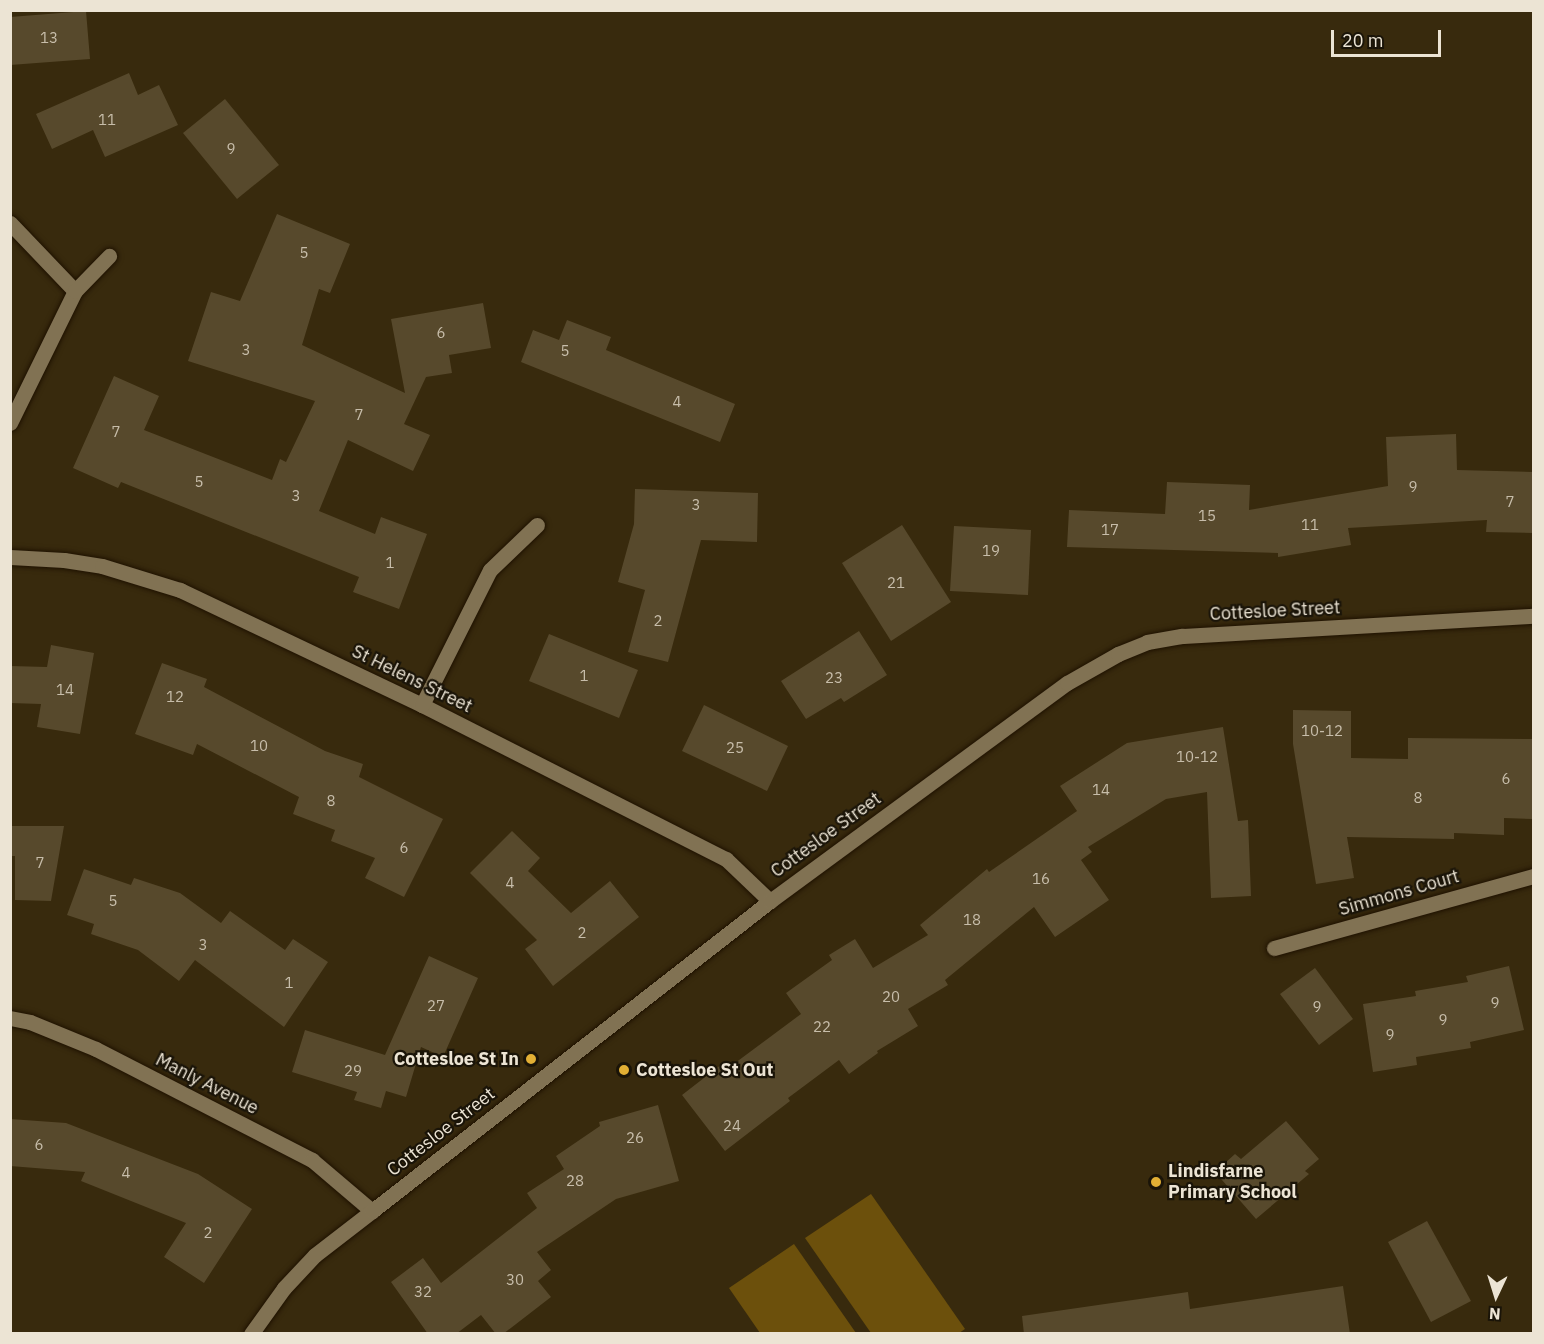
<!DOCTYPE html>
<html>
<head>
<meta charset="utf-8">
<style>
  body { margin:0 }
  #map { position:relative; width:1544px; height:1344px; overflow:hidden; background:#382a0d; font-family:"IBM Plex Sans",sans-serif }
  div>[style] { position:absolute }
  .green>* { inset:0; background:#6c500c }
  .building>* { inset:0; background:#57492c }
  .roads { filter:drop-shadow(0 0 2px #1f1200) drop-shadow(0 0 2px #1f1200) }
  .street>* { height:15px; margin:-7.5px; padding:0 7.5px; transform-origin:7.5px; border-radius:7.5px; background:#817253 }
  .dots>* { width:16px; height:16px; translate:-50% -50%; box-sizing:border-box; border:3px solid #1a1408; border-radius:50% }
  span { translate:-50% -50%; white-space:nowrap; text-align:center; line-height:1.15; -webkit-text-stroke:4.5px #1a1408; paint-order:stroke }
  .number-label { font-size:15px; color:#c7bdaa }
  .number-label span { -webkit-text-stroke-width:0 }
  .street-label { font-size:18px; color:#ece4d4 }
  .poi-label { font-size:18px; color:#ece4d4; font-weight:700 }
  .right { translate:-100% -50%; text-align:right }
  .left { translate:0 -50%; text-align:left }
  .frame { position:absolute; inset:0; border:12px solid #ece4d4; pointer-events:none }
  .north { position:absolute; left:1466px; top:1266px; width:60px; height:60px; -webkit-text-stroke:4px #1a1408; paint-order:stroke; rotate:184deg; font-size:16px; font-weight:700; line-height:24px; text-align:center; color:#ece4d4 }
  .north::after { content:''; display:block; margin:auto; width:21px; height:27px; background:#ece4d4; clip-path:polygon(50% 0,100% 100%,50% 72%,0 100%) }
  .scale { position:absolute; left:1331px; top:30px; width:110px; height:27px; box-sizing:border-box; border:3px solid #ece4d4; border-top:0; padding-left:8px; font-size:18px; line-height:21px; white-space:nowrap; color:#ece4d4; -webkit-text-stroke:4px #1a1408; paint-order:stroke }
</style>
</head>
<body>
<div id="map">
  <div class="green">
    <i style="clip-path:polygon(871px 1194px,965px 1329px,959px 1333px,871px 1333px,805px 1238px)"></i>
    <i style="clip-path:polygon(794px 1244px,856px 1333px,760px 1333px,729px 1288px)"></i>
  </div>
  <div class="building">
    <i style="clip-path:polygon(86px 11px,90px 59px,10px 65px,10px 17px)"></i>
    <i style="clip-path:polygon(129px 73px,138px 95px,159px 85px,178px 125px,105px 157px,93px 130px,52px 149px,36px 114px)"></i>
    <i style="clip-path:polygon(225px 99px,279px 165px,237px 199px,183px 133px)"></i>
    <i style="clip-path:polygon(277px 214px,350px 244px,330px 293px,319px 289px,302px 345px,405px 393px,391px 319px,483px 303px,491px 348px,449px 355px,452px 373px,426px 377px,404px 424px,430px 435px,413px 471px,348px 440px,319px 511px,375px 534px,381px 517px,427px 534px,399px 609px,353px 592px,359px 577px,121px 482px,118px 488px,73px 468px,114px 376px,159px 396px,144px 430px,272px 480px,280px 459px,286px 462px,315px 401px,188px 361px,211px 292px,240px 301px)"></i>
    <i style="clip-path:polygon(567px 320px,611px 337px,606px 350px,735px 404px,720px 442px,521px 362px,533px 330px,559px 340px)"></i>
    <i style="clip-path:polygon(1456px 434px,1457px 470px,1533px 472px,1533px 533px,1486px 532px,1487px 520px,1348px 528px,1351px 545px,1278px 557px,1278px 553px,1067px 547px,1069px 510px,1165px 514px,1167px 482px,1250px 485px,1249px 510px,1388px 486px,1386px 437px)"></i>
    <i style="clip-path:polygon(635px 489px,758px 493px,757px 542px,701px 540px,668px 662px,628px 652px,645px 590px,618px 582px,634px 524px)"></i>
    <i style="clip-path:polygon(902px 525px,951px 602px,891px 641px,842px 563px)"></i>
    <i style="clip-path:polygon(954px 526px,1031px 530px,1028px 595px,950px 591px)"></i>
    <i style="clip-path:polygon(859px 631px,887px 675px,844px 702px,841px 698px,806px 719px,781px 681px)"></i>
    <i style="clip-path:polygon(549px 634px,638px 670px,619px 718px,529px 681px)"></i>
    <i style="clip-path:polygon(51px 645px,94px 653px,80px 734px,37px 727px,41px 704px,10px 703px,10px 666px,47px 667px)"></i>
    <i style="clip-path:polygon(162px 663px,207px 679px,204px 687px,325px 751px,363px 764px,359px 777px,443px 819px,404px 897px,365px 878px,375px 858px,331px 841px,335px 830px,293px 814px,299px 797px,197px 744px,193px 755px,135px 734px)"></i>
    <i style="clip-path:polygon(704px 705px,788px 746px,767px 791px,682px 751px)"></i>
    <i style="clip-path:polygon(1293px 710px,1351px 711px,1351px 758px,1408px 759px,1408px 738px,1533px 739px,1533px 819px,1504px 818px,1504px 835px,1454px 833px,1454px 839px,1347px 837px,1354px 878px,1316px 884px,1293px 744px)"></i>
    <i style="clip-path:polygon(1223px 727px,1238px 821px,1248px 820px,1251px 896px,1211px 898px,1207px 792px,1166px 799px,1088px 847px,1092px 852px,1081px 860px,1109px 900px,1055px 937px,1034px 907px,945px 980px,948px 985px,908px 1009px,918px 1026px,877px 1051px,878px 1053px,849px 1074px,839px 1060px,788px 1098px,790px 1101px,725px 1151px,682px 1095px,722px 1064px,727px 1069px,801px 1014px,786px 993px,832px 960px,829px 955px,855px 939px,873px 968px,928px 935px,920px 925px,987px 869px,989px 872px,1077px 811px,1060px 786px,1127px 743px)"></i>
    <i style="clip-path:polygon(10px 826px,64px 826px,51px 901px,15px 900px,15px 856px,10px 856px)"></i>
    <i style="clip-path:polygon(512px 831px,540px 858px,528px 871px,571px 913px,610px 881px,639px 917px,553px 986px,525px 949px,537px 940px,470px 873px)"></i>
    <i style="clip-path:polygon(84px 869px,131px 885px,134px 878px,180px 893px,221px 923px,230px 911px,285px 950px,293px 939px,328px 962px,284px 1027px,195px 960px,179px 981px,138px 950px,91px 934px,94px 924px,67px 915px)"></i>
    <i style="clip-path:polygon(429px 956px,478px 978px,443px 1057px,421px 1047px,406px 1097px,386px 1091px,381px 1108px,354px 1100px,357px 1092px,292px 1072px,305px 1030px,385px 1055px)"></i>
    <i style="clip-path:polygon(1509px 966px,1524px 1030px,1470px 1042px,1471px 1048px,1416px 1057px,1417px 1065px,1373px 1072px,1363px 1004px,1416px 996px,1415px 991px,1468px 982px,1466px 976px)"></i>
    <i style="clip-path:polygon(1315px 968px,1353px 1019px,1319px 1045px,1280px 994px)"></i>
    <i style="clip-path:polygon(658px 1105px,679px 1181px,616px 1199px,537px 1252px,551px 1270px,538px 1281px,551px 1297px,503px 1334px,496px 1334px,481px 1315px,456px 1334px,428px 1334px,391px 1282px,423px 1258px,441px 1283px,537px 1208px,527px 1193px,564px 1169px,556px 1156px,600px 1126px,599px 1122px)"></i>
    <i style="clip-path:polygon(10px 1119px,66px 1123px,198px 1174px,252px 1209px,204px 1283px,164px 1257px,186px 1223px,81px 1181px,85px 1172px,10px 1166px)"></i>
    <i style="clip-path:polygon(1286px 1121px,1319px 1159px,1305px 1171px,1309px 1174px,1256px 1219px,1215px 1172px,1235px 1154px,1241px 1159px)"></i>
    <i style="clip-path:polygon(1427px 1221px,1471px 1301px,1431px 1322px,1388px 1242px)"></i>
    <i style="clip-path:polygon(1343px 1286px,1350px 1334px,1024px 1334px,1022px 1316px,1188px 1292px,1190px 1309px)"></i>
  </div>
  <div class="roads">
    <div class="street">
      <i style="left:10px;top:223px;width:94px;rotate:46.3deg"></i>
      <i style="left:10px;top:423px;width:147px;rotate:-63.8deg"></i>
      <i style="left:75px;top:291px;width:49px;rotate:-45.8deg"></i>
      <i style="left:10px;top:557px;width:54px;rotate:3.2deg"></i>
      <i style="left:64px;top:560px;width:38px;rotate:9deg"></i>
      <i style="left:102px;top:566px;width:82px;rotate:17.1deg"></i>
      <i style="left:180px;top:590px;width:268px;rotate:25.4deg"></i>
      <i style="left:422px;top:705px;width:341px;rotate:26.9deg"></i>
      <i style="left:726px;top:859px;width:61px;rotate:43.7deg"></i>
      <i style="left:422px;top:705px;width:151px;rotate:-63.3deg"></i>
      <i style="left:490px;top:570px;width:65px;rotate:-43.8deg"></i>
      <i style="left:1274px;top:948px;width:270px;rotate:-15.5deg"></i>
      <i style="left:10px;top:1018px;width:20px;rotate:11deg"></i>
      <i style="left:30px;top:1022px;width:71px;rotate:22.2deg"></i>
      <i style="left:96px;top:1049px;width:243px;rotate:27.2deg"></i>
      <i style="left:312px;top:1160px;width:79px;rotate:40.4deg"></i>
      <i style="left:251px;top:1334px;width:57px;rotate:-54.3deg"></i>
      <i style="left:284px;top:1288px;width:45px;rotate:-46.8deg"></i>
      <i style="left:315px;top:1255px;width:72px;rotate:-37.7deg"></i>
      <i style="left:372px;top:1211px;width:504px;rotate:-37.91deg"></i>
      <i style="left:770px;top:901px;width:368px;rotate:-36.3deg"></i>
      <i style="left:1067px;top:683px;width:59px;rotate:-29.6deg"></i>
      <i style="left:1118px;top:654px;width:31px;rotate:-22deg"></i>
      <i style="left:1147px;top:642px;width:36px;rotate:-10deg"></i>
      <i style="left:1182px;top:636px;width:353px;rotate:-3.3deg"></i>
    </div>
  </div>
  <div class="dots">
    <i style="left:531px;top:1059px;background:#e2af34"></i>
    <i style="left:624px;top:1070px;background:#e2af34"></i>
    <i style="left:1156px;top:1182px;background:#e2af34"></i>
  </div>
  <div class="number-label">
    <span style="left:49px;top:38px">13</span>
    <span style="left:107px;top:120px">11</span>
    <span style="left:231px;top:149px">9</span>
    <span style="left:304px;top:253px">5</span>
    <span style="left:441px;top:333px">6</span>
    <span style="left:246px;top:350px">3</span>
    <span style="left:565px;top:351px">5</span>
    <span style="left:677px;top:402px">4</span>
    <span style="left:359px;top:415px">7</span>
    <span style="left:116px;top:432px">7</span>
    <span style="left:199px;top:482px">5</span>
    <span style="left:1413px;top:487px">9</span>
    <span style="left:296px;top:496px">3</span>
    <span style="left:1510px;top:502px">7</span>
    <span style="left:696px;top:505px">3</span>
    <span style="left:1207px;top:516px">15</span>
    <span style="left:1310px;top:525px">11</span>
    <span style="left:1110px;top:530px">17</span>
    <span style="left:991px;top:551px">19</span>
    <span style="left:390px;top:563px">1</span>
    <span style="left:896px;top:583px">21</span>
    <span style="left:658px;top:621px">2</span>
    <span style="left:584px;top:676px">1</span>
    <span style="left:834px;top:678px">23</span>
    <span style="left:65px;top:690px">14</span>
    <span style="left:175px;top:697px">12</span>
    <span style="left:1322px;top:731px">10-12</span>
    <span style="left:259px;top:746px">10</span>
    <span style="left:735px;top:748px">25</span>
    <span style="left:1197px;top:757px">10-12</span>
    <span style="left:1506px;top:779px">6</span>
    <span style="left:1101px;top:790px">14</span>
    <span style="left:1418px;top:798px">8</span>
    <span style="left:331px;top:801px">8</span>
    <span style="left:404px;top:848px">6</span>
    <span style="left:40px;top:863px">7</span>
    <span style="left:1041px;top:879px">16</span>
    <span style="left:510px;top:883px">4</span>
    <span style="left:113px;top:901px">5</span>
    <span style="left:972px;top:920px">18</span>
    <span style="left:582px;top:933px">2</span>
    <span style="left:203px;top:945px">3</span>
    <span style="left:289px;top:983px">1</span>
    <span style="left:891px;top:997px">20</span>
    <span style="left:1495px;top:1003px">9</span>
    <span style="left:436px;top:1006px">27</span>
    <span style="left:1317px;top:1007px">9</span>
    <span style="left:1443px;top:1020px">9</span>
    <span style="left:822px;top:1027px">22</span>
    <span style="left:1390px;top:1035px">9</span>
    <span style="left:353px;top:1071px">29</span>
    <span style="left:732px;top:1126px">24</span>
    <span style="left:635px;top:1138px">26</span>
    <span style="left:39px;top:1145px">6</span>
    <span style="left:126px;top:1173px">4</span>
    <span style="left:575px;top:1181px">28</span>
    <span style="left:208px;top:1233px">2</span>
    <span style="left:515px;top:1280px">30</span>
    <span style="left:423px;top:1292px">32</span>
  </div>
  <div class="street-label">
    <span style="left:1275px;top:611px;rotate:-3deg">Cottesloe Street</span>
    <span style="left:412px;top:679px;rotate:26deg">St Helens Street</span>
    <span style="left:826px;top:835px;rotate:-36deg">Cottesloe Street</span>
    <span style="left:1399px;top:893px;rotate:-16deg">Simmons Court</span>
    <span style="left:207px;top:1084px;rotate:27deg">Manly Avenue</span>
    <span style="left:441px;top:1132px;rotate:-38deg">Cottesloe Street</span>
  </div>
  <div class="poi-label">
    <span class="right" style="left:519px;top:1059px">Cottesloe St In</span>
    <span class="left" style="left:636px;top:1070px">Cottesloe St Out</span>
    <span class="left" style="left:1168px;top:1182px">Lindisfarne<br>Primary School</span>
  </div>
  <div class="frame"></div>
  <div class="north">N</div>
  <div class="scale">20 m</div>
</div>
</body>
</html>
